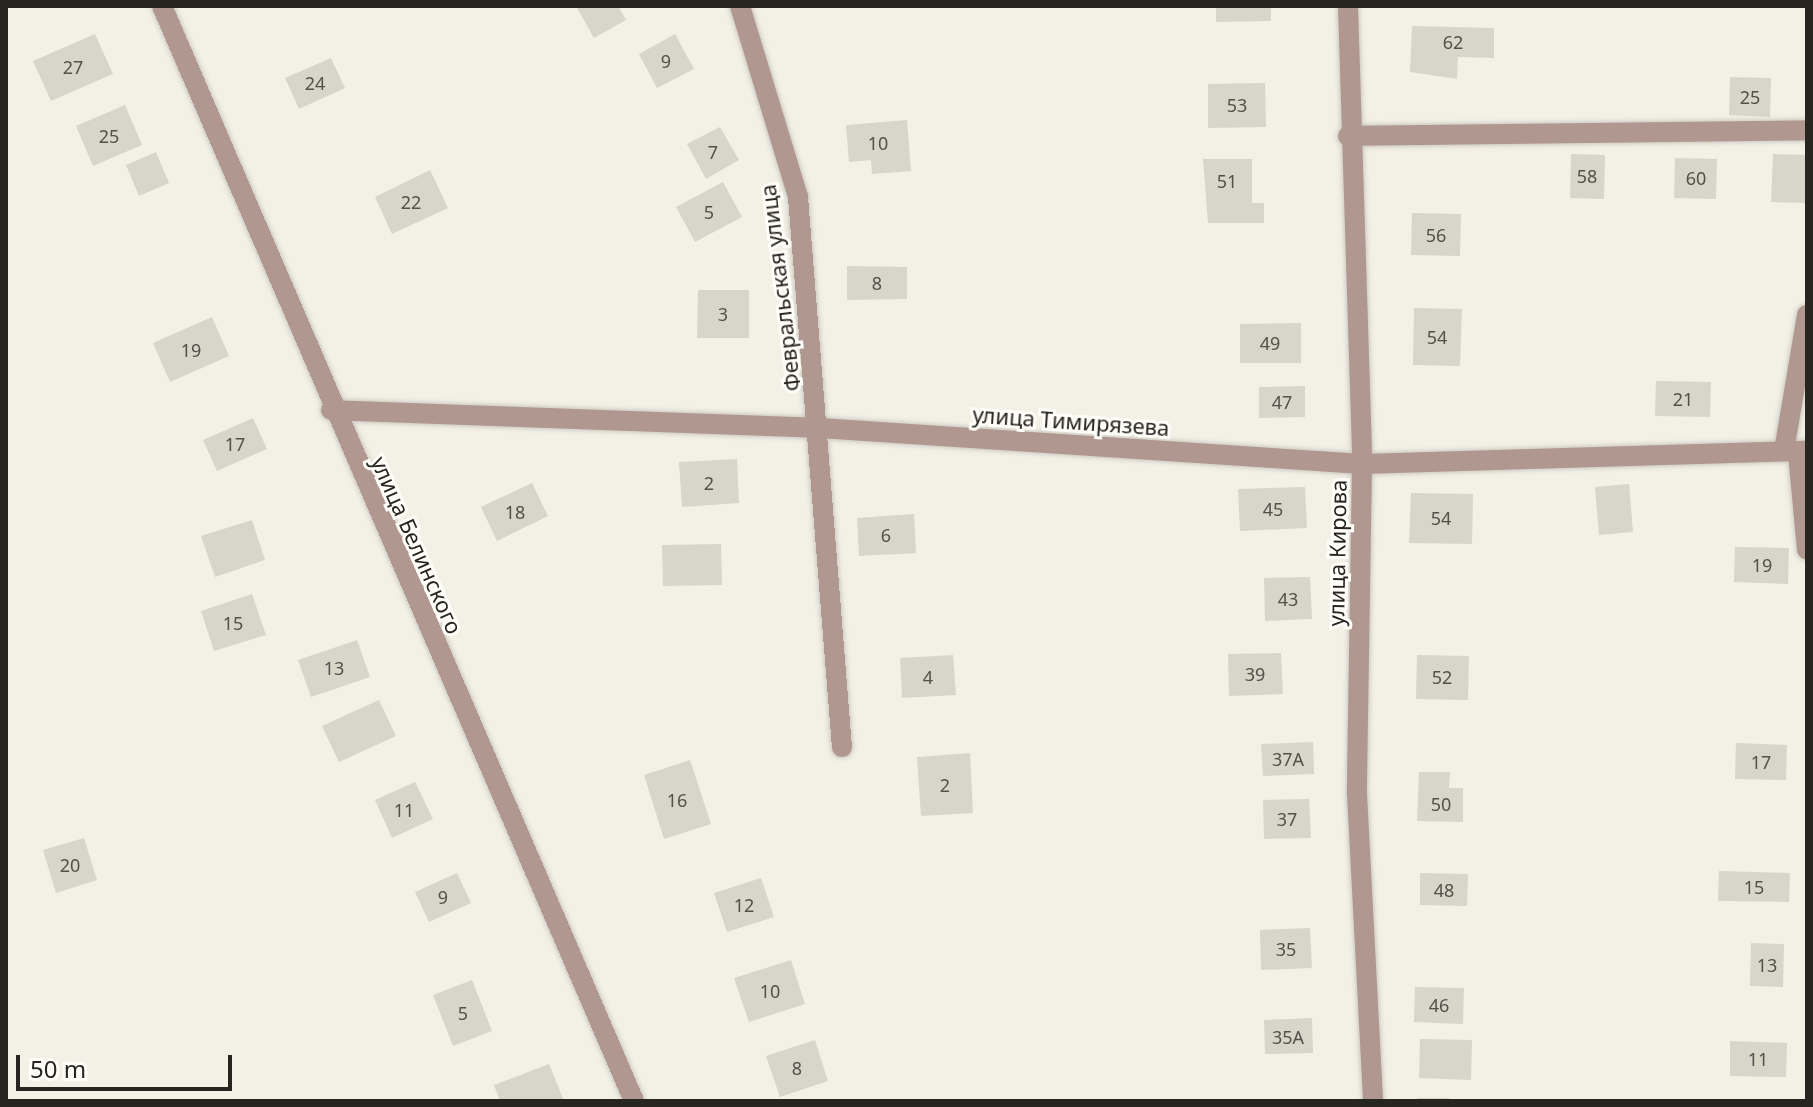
<!DOCTYPE html>
<html>
<head>
<meta charset="utf-8">
<style>
  body { margin:0 }
  #map { position:relative; width:1813px; height:1107px; overflow:hidden; background:#f3f0e5; font-family:"Noto Sans",sans-serif }
  div>[style] { position:absolute }
  .building>* { inset:0; background:#d8d5c9 }
  .roads { filter:drop-shadow(0 0 2px #cecbc2) drop-shadow(0 0 2px #cecbc2) }
  .minor>* { height:20px; margin:-10px; padding:0 10px; transform-origin:10px; border-radius:10px; background:#b09890 }
  span { translate:-50% -50%; white-space:nowrap; text-align:center; line-height:1.15; -webkit-text-stroke:6px #fffef9; paint-order:stroke }
  .number-label { font-size:18px; color:#52514a }
  .number-label span { -webkit-text-stroke-width:0 }
  .street-label { font-size:22px; color:#262520 }
  .frame { position:absolute; inset:0; border:8px solid #262520; pointer-events:none }
  .scale { position:absolute; left:16px; top:1055px; width:216px; height:36px; box-sizing:border-box; border:4px solid #262520; border-top:0; padding-left:10px; font-size:24px; line-height:28px; white-space:nowrap; color:#262520; -webkit-text-stroke:6px #fffef9; paint-order:stroke }
</style>
</head>
<body>
<div id="map">
  <div class="building">
    <i style="clip-path:polygon(576px 6px,618px 6px,626px 20px,594px 38px)"></i>
    <i style="clip-path:polygon(1216px 6px,1271px 6px,1271px 21px,1216px 22px)"></i>
    <i style="clip-path:polygon(1412px 26px,1494px 28px,1494px 58px,1458px 57px,1457px 79px,1410px 72px)"></i>
    <i style="clip-path:polygon(95px 34px,113px 74px,51px 101px,33px 61px)"></i>
    <i style="clip-path:polygon(675px 34px,694px 69px,657px 88px,639px 54px)"></i>
    <i style="clip-path:polygon(331px 58px,345px 88px,299px 109px,285px 78px)"></i>
    <i style="clip-path:polygon(1730px 77px,1771px 78px,1770px 117px,1729px 115px)"></i>
    <i style="clip-path:polygon(1265px 83px,1266px 127px,1208px 128px,1208px 84px)"></i>
    <i style="clip-path:polygon(125px 105px,142px 145px,93px 166px,76px 126px)"></i>
    <i style="clip-path:polygon(907px 120px,911px 171px,872px 174px,871px 160px,849px 162px,846px 125px)"></i>
    <i style="clip-path:polygon(720px 127px,739px 160px,706px 179px,687px 144px)"></i>
    <i style="clip-path:polygon(156px 152px,169px 183px,139px 196px,126px 165px)"></i>
    <i style="clip-path:polygon(1571px 154px,1605px 155px,1604px 199px,1570px 198px)"></i>
    <i style="clip-path:polygon(1773px 154px,1807px 155px,1807px 203px,1771px 202px)"></i>
    <i style="clip-path:polygon(1675px 158px,1717px 159px,1716px 199px,1674px 198px)"></i>
    <i style="clip-path:polygon(1203px 159px,1252px 159px,1252px 203px,1264px 203px,1264px 223px,1208px 223px)"></i>
    <i style="clip-path:polygon(430px 170px,448px 208px,392px 234px,375px 197px)"></i>
    <i style="clip-path:polygon(723px 182px,742px 217px,695px 242px,676px 207px)"></i>
    <i style="clip-path:polygon(1412px 213px,1461px 214px,1460px 256px,1411px 255px)"></i>
    <i style="clip-path:polygon(847px 266px,907px 267px,907px 299px,847px 300px)"></i>
    <i style="clip-path:polygon(698px 290px,749px 290px,749px 338px,697px 338px)"></i>
    <i style="clip-path:polygon(1414px 308px,1462px 309px,1460px 366px,1413px 365px)"></i>
    <i style="clip-path:polygon(212px 317px,229px 356px,170px 382px,153px 343px)"></i>
    <i style="clip-path:polygon(1301px 323px,1301px 363px,1240px 363px,1240px 324px)"></i>
    <i style="clip-path:polygon(1656px 381px,1711px 382px,1710px 417px,1655px 416px)"></i>
    <i style="clip-path:polygon(1305px 386px,1305px 417px,1259px 418px,1259px 387px)"></i>
    <i style="clip-path:polygon(253px 418px,267px 449px,217px 471px,203px 440px)"></i>
    <i style="clip-path:polygon(737px 459px,739px 503px,682px 507px,679px 462px)"></i>
    <i style="clip-path:polygon(532px 483px,548px 516px,497px 541px,481px 507px)"></i>
    <i style="clip-path:polygon(1629px 484px,1633px 532px,1599px 535px,1595px 487px)"></i>
    <i style="clip-path:polygon(1305px 487px,1307px 528px,1240px 531px,1238px 489px)"></i>
    <i style="clip-path:polygon(1411px 493px,1473px 494px,1472px 544px,1409px 543px)"></i>
    <i style="clip-path:polygon(914px 514px,916px 553px,859px 556px,857px 518px)"></i>
    <i style="clip-path:polygon(252px 520px,265px 560px,215px 577px,201px 536px)"></i>
    <i style="clip-path:polygon(721px 544px,722px 585px,663px 586px,662px 545px)"></i>
    <i style="clip-path:polygon(1735px 547px,1789px 548px,1788px 584px,1734px 582px)"></i>
    <i style="clip-path:polygon(1310px 577px,1312px 619px,1265px 621px,1264px 578px)"></i>
    <i style="clip-path:polygon(252px 594px,266px 635px,214px 651px,201px 611px)"></i>
    <i style="clip-path:polygon(357px 640px,370px 677px,311px 697px,298px 660px)"></i>
    <i style="clip-path:polygon(1281px 653px,1283px 694px,1229px 696px,1228px 654px)"></i>
    <i style="clip-path:polygon(953px 655px,956px 695px,902px 698px,900px 658px)"></i>
    <i style="clip-path:polygon(1417px 655px,1469px 656px,1468px 700px,1416px 699px)"></i>
    <i style="clip-path:polygon(379px 700px,396px 736px,339px 762px,322px 726px)"></i>
    <i style="clip-path:polygon(1313px 742px,1314px 774px,1263px 776px,1261px 744px)"></i>
    <i style="clip-path:polygon(1736px 743px,1787px 745px,1786px 780px,1735px 779px)"></i>
    <i style="clip-path:polygon(970px 753px,973px 813px,921px 816px,917px 757px)"></i>
    <i style="clip-path:polygon(690px 760px,711px 824px,664px 839px,644px 775px)"></i>
    <i style="clip-path:polygon(1419px 772px,1450px 772px,1449px 788px,1463px 788px,1463px 822px,1417px 821px)"></i>
    <i style="clip-path:polygon(415px 782px,433px 819px,392px 838px,375px 800px)"></i>
    <i style="clip-path:polygon(1309px 799px,1311px 838px,1264px 839px,1263px 800px)"></i>
    <i style="clip-path:polygon(84px 838px,97px 880px,56px 893px,43px 850px)"></i>
    <i style="clip-path:polygon(1719px 871px,1790px 873px,1789px 902px,1718px 901px)"></i>
    <i style="clip-path:polygon(457px 873px,471px 903px,429px 922px,415px 892px)"></i>
    <i style="clip-path:polygon(1420px 873px,1468px 874px,1467px 906px,1420px 905px)"></i>
    <i style="clip-path:polygon(761px 878px,774px 917px,727px 932px,714px 893px)"></i>
    <i style="clip-path:polygon(1310px 928px,1312px 968px,1261px 970px,1260px 930px)"></i>
    <i style="clip-path:polygon(1751px 943px,1784px 944px,1783px 987px,1750px 986px)"></i>
    <i style="clip-path:polygon(791px 960px,805px 1004px,749px 1022px,734px 978px)"></i>
    <i style="clip-path:polygon(472px 980px,492px 1031px,453px 1046px,433px 995px)"></i>
    <i style="clip-path:polygon(1415px 987px,1464px 988px,1463px 1024px,1414px 1022px)"></i>
    <i style="clip-path:polygon(1312px 1018px,1313px 1053px,1265px 1054px,1264px 1020px)"></i>
    <i style="clip-path:polygon(1420px 1039px,1472px 1040px,1471px 1080px,1419px 1078px)"></i>
    <i style="clip-path:polygon(815px 1040px,828px 1081px,780px 1097px,766px 1056px)"></i>
    <i style="clip-path:polygon(1730px 1041px,1787px 1043px,1786px 1077px,1730px 1076px)"></i>
    <i style="clip-path:polygon(549px 1064px,564px 1101px,500px 1101px,494px 1085px)"></i>
    <i style="clip-path:polygon(1417px 1098px,1449px 1098px,1449px 1101px,1417px 1101px)"></i>
  </div>
  <div class="roads">
    <div class="minor">
      <i style="left:162px;top:6px;width:1192px;rotate:66.68deg"></i>
      <i style="left:740px;top:6px;width:200px;rotate:73.1deg"></i>
      <i style="left:798px;top:197px;width:552px;rotate:85.43deg"></i>
      <i style="left:1348px;top:6px;width:458px;rotate:88.2deg"></i>
      <i style="left:1362px;top:464px;width:330px;rotate:90.9deg"></i>
      <i style="left:1357px;top:794px;width:307px;rotate:87deg"></i>
      <i style="left:1348px;top:136px;width:459px;rotate:-0.7deg"></i>
      <i style="left:331px;top:410px;width:489px;rotate:2.1deg"></i>
      <i style="left:820px;top:428px;width:543px;rotate:3.8deg"></i>
      <i style="left:1362px;top:464px;width:445px;rotate:-1.7deg"></i>
      <i style="left:1784px;top:451px;width:138px;rotate:-80.4deg"></i>
      <i style="left:1798px;top:453px;width:97px;rotate:84.7deg"></i>
    </div>
  </div>
  <div class="number-label">
    <span style="left:1453px;top:42px">62</span>
    <span style="left:666px;top:61px">9</span>
    <span style="left:73px;top:67px">27</span>
    <span style="left:315px;top:83px">24</span>
    <span style="left:1750px;top:97px">25</span>
    <span style="left:1237px;top:105px">53</span>
    <span style="left:109px;top:136px">25</span>
    <span style="left:878px;top:143px">10</span>
    <span style="left:713px;top:152px">7</span>
    <span style="left:1587px;top:176px">58</span>
    <span style="left:1696px;top:178px">60</span>
    <span style="left:1227px;top:181px">51</span>
    <span style="left:411px;top:202px">22</span>
    <span style="left:709px;top:212px">5</span>
    <span style="left:1436px;top:235px">56</span>
    <span style="left:877px;top:283px">8</span>
    <span style="left:723px;top:314px">3</span>
    <span style="left:1437px;top:337px">54</span>
    <span style="left:1270px;top:343px">49</span>
    <span style="left:191px;top:350px">19</span>
    <span style="left:1683px;top:399px">21</span>
    <span style="left:1282px;top:402px">47</span>
    <span style="left:235px;top:444px">17</span>
    <span style="left:709px;top:483px">2</span>
    <span style="left:1273px;top:509px">45</span>
    <span style="left:515px;top:512px">18</span>
    <span style="left:1441px;top:518px">54</span>
    <span style="left:886px;top:535px">6</span>
    <span style="left:1762px;top:565px">19</span>
    <span style="left:1288px;top:599px">43</span>
    <span style="left:233px;top:623px">15</span>
    <span style="left:334px;top:668px">13</span>
    <span style="left:1255px;top:674px">39</span>
    <span style="left:928px;top:677px">4</span>
    <span style="left:1442px;top:677px">52</span>
    <span style="left:1288px;top:759px">37А</span>
    <span style="left:1761px;top:762px">17</span>
    <span style="left:945px;top:785px">2</span>
    <span style="left:677px;top:800px">16</span>
    <span style="left:1441px;top:804px">50</span>
    <span style="left:404px;top:810px">11</span>
    <span style="left:1287px;top:819px">37</span>
    <span style="left:70px;top:865px">20</span>
    <span style="left:1754px;top:887px">15</span>
    <span style="left:1444px;top:890px">48</span>
    <span style="left:443px;top:897px">9</span>
    <span style="left:744px;top:905px">12</span>
    <span style="left:1286px;top:949px">35</span>
    <span style="left:1767px;top:965px">13</span>
    <span style="left:770px;top:991px">10</span>
    <span style="left:1439px;top:1005px">46</span>
    <span style="left:463px;top:1013px">5</span>
    <span style="left:1288px;top:1037px">35А</span>
    <span style="left:1758px;top:1059px">11</span>
    <span style="left:797px;top:1068px">8</span>
  </div>
  <div class="street-label">
    <span style="left:780px;top:288px;rotate:-97deg">Февральская улица</span>
    <span style="left:1071px;top:421px;rotate:4deg">улица Тимирязева</span>
    <span style="left:417px;top:545px;rotate:66deg">улица Белинского</span>
    <span style="left:1337px;top:553px;rotate:-89deg">улица Кирова</span>
  </div>
  <div class="frame"></div>
  <div class="scale">50 m</div>
</div>
</body>
</html>
